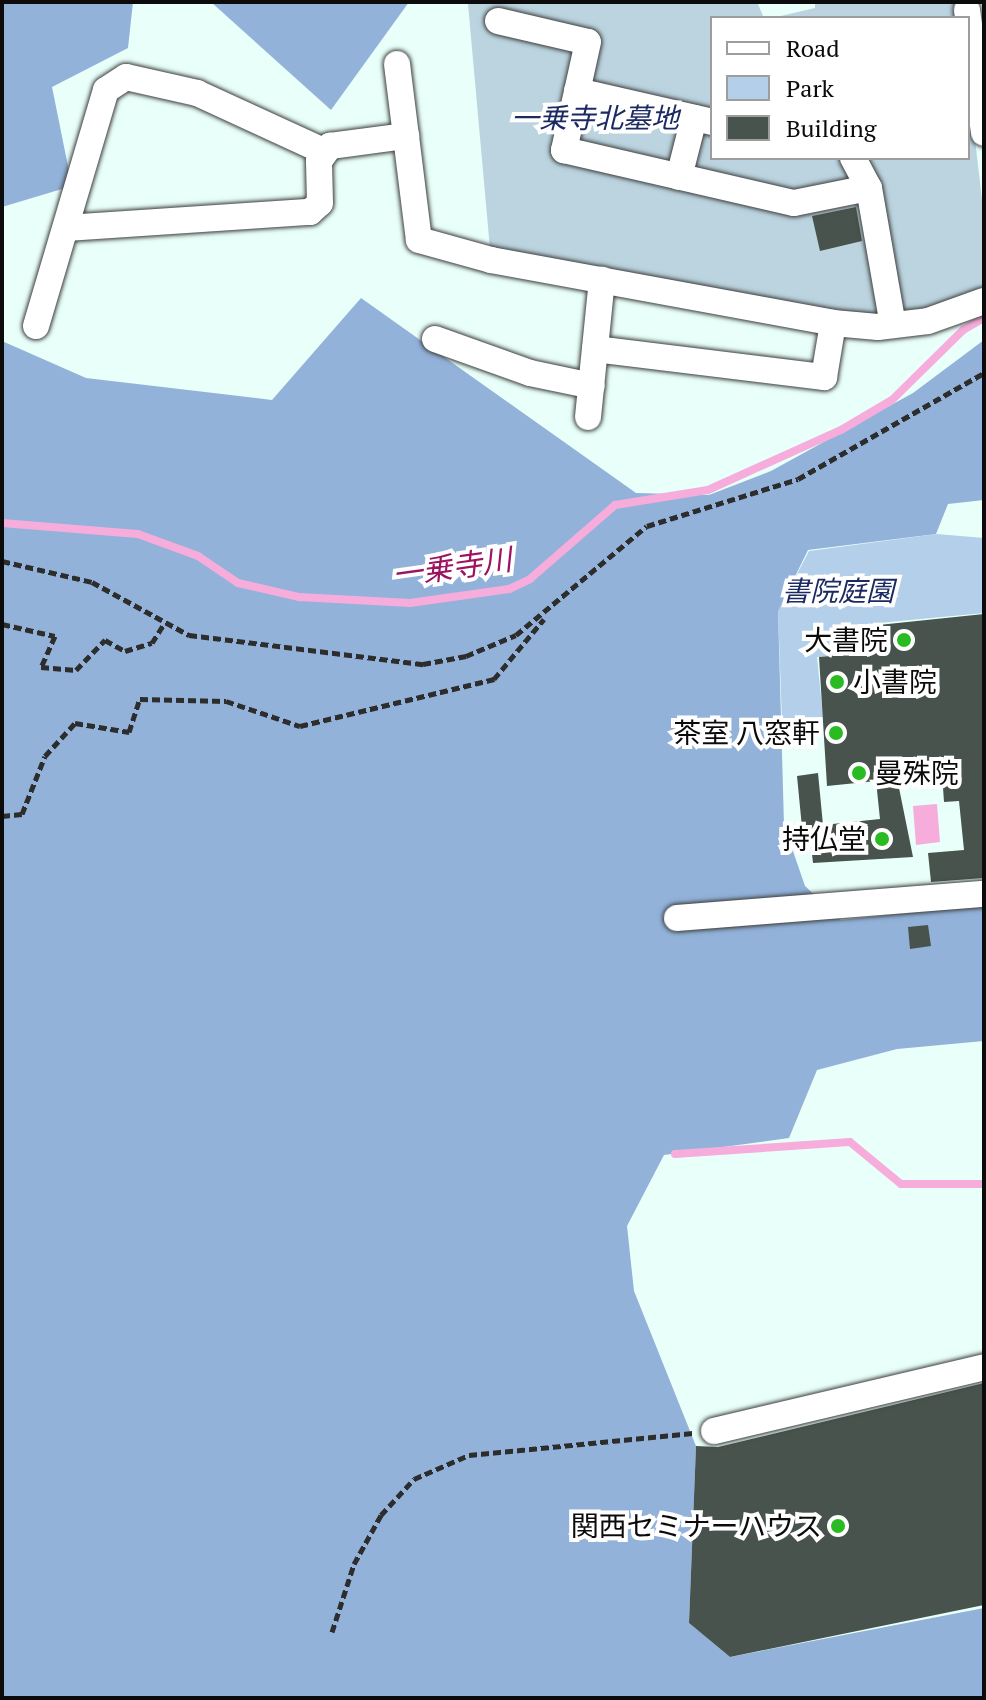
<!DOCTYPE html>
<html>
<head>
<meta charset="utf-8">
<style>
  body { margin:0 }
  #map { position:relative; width:986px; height:1700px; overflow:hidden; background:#e8fffa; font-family:"PT Serif","Noto Sans JP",serif }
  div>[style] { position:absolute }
  .green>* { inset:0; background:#b3cfe9 }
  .forest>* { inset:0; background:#92b2d9 }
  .cemetery>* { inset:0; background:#bbd4df }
  .water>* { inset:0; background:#f6addb }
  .stream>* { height:8px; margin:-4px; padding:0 4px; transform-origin:4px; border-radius:4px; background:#f6addb }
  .building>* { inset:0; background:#47534c }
  .path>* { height:5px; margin-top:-2.5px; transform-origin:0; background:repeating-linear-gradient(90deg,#2d2d2d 0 8px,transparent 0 12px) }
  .roads { filter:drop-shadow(0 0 2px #3e3e3e) drop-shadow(0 0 2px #3e3e3e) }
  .minor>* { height:26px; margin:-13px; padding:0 13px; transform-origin:13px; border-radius:13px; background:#fff }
  .dots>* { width:22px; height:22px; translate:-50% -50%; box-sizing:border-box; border:4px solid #fff; border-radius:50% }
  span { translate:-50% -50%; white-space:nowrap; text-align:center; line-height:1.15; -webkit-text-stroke:8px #fff; paint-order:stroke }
  .park-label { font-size:28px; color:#1c2a62; font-style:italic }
  .poi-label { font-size:28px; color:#0b0b0b }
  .right { translate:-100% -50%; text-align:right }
  .left { translate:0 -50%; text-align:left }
  .water-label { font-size:30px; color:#9c1461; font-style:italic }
  .frame { position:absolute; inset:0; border:4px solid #0b0b0b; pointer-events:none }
  .legend { position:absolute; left:710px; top:16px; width:260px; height:144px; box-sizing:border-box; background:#fff; border:2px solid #9d9d9d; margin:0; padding:10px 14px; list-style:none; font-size:24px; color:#0b0b0b }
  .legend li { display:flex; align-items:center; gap:16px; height:40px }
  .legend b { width:40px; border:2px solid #9d9d9d }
</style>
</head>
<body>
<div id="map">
  <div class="green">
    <i style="clip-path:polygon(937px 534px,984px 538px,984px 613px,868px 624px,871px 652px,817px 657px,823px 717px,782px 721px,778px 610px,809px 551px)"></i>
  </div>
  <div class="forest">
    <i style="clip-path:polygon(2px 2px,133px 2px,128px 48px,52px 87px,72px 186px,2px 207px)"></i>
    <i style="clip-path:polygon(211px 2px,409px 2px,331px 110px)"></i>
    <i style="clip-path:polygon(361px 298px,636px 493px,709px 495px,771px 471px,913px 393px,984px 340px,984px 500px,948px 504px,936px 534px,808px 550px,778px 611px,784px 825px,805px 886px,841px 920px,984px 905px,984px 1041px,897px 1049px,817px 1070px,789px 1138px,664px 1155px,627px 1226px,634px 1291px,696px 1446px,689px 1623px,730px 1657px,984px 1608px,984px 1698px,2px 1698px,2px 341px,86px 378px,272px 400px)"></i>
  </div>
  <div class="cemetery">
    <i style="clip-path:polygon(757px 2px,764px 18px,712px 18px,712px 158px,968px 158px,968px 79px,984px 217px,984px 298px,878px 327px,491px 260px,468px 4px)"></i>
    <i style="clip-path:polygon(815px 2px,959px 2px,961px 18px,772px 18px,815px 8px)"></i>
  </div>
  <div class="water">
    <i style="clip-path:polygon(937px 804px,940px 842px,916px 845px,913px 806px)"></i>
  </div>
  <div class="stream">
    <i style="left:2px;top:523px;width:136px;rotate:4.6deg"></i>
    <i style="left:138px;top:534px;width:64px;rotate:20.1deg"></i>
    <i style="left:198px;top:556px;width:48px;rotate:34deg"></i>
    <i style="left:238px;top:583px;width:63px;rotate:12.9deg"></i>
    <i style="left:299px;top:597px;width:111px;rotate:3.1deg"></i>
    <i style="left:410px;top:603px;width:100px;rotate:-8deg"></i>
    <i style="left:509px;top:589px;width:23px;rotate:-25deg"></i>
    <i style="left:530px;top:579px;width:113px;rotate:-41deg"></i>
    <i style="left:615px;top:505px;width:94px;rotate:-9.2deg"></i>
    <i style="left:708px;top:490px;width:146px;rotate:-24.3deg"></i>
    <i style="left:841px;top:430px;width:59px;rotate:-30.5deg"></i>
    <i style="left:892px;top:400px;width:100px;rotate:-44.6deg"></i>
    <i style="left:963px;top:330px;width:24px;rotate:-30deg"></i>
    <i style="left:675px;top:1154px;width:175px;rotate:-3.9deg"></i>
    <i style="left:850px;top:1142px;width:66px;rotate:39.5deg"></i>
    <i style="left:901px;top:1184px;width:83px"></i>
  </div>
  <div class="building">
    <i style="clip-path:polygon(856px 207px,862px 241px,820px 251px,812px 216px)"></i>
    <i style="clip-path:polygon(984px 614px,984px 878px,931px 882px,928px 853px,964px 850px,959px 801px,944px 802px,942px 773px,897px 778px,913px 857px,813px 863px,810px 837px,803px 838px,797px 776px,818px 773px,823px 825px,880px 819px,876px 781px,827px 786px,819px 657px,872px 652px,869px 626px)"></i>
    <i style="clip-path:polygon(928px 925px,931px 946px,910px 949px,908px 927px)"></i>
    <i style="clip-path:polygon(984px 1383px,984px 1605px,730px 1657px,689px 1623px,696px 1446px,718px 1447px)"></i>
  </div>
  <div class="path">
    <i style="left:2px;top:561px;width:92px;rotate:13.1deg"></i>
    <i style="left:92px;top:582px;width:111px;rotate:28.7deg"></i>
    <i style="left:189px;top:635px;width:236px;rotate:7.1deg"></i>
    <i style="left:423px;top:664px;width:44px;rotate:-10.5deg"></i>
    <i style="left:466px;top:656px;width:54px;rotate:-22.8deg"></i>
    <i style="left:516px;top:635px;width:170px;rotate:-39.8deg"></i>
    <i style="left:647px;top:526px;width:158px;rotate:-17.3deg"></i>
    <i style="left:798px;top:479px;width:214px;rotate:-29.7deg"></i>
    <i style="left:2px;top:624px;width:54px;rotate:12.8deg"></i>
    <i style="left:55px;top:636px;width:34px;rotate:114deg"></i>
    <i style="left:41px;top:667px;width:35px;rotate:5deg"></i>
    <i style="left:76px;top:670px;width:42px;rotate:-46deg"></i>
    <i style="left:105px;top:640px;width:23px;rotate:29deg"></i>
    <i style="left:125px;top:651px;width:28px;rotate:-17deg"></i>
    <i style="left:152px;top:643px;width:22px;rotate:-58deg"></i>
    <i style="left:2px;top:816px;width:20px;rotate:-6deg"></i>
    <i style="left:22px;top:814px;width:62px;rotate:-68.4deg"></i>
    <i style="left:45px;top:756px;width:45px;rotate:-47.7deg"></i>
    <i style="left:75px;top:723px;width:55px;rotate:9.5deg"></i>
    <i style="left:129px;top:732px;width:35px;rotate:-72deg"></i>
    <i style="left:140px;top:699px;width:86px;rotate:1.3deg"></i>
    <i style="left:226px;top:701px;width:78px;rotate:18.7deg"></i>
    <i style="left:300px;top:726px;width:200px;rotate:-13.6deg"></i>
    <i style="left:494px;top:679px;width:78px;rotate:-50.2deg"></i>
    <i style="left:332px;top:1632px;width:71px;rotate:-72.1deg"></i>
    <i style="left:354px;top:1564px;width:56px;rotate:-61.1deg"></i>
    <i style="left:381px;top:1515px;width:49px;rotate:-47.5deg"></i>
    <i style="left:414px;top:1479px;width:60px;rotate:-23.6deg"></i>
    <i style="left:469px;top:1455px;width:225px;rotate:-5.6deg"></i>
  </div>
  <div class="roads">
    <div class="minor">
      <i style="left:967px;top:10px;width:124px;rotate:82.1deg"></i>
      <i style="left:498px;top:21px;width:92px;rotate:13.1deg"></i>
      <i style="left:588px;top:42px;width:111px;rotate:102.5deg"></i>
      <i style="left:564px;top:150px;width:236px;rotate:13deg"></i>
      <i style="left:794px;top:203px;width:76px;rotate:-11.3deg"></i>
      <i style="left:397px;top:64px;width:177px;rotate:82.9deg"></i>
      <i style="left:419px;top:240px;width:75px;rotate:15.5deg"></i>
      <i style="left:491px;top:260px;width:348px;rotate:10.4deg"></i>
      <i style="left:833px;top:323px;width:45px;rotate:5.1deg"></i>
      <i style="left:878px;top:327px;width:50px;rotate:-6.8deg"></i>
      <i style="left:928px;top:321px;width:59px;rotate:-19.7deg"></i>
      <i style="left:577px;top:91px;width:139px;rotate:12.9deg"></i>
      <i style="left:853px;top:158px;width:34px;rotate:62deg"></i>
      <i style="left:869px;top:188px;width:139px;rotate:80.1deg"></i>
      <i style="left:679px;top:177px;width:61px;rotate:-75.7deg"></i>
      <i style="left:66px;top:228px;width:245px;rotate:-3.8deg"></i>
      <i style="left:310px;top:212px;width:13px;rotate:-42deg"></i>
      <i style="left:320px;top:203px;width:42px;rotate:-91.4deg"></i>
      <i style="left:319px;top:161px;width:19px;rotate:-54deg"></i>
      <i style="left:330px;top:146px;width:77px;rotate:-7.5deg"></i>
      <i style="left:36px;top:326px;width:246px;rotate:-73.5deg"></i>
      <i style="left:106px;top:90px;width:24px;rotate:-33deg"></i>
      <i style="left:126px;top:77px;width:73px;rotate:12.7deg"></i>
      <i style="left:197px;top:93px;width:141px;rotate:24.7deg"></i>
      <i style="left:435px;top:339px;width:101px;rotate:19.7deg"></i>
      <i style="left:530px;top:373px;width:63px;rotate:11.8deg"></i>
      <i style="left:595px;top:349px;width:231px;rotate:7deg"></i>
      <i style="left:824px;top:377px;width:55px;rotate:-80.5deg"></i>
      <i style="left:588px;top:417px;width:138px;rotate:-84.2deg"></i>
      <i style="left:677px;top:918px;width:308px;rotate:-4.5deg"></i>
      <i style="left:714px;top:1431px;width:277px;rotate:-13.3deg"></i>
    </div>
  </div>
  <div class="dots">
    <i style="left:904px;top:640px;background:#2abb23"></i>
    <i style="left:837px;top:682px;background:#2abb23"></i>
    <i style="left:836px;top:733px;background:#2abb23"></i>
    <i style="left:859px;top:773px;background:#2abb23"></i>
    <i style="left:882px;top:839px;background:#2abb23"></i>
    <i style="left:838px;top:1526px;background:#2abb23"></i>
  </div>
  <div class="park-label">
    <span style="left:595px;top:118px">一乗寺北墓地</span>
    <span style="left:838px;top:591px">書院庭園</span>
  </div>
  <div class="poi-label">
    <span class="right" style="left:888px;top:640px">大書院</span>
    <span class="left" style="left:853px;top:682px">小書院</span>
    <span class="right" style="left:820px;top:733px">茶室 八窓軒</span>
    <span class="left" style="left:875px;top:773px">曼殊院</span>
    <span class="right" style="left:866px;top:839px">持仏堂</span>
    <span class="right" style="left:822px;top:1526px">関西セミナーハウス</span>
  </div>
  <div class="water-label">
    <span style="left:452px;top:567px;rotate:-8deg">一乗寺川</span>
  </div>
  <div class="frame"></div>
  <ul class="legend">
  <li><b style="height:10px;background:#fff"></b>Road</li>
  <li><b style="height:22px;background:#b3cfe9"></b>Park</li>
  <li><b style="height:22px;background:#47534c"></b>Building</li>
  </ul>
</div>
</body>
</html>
